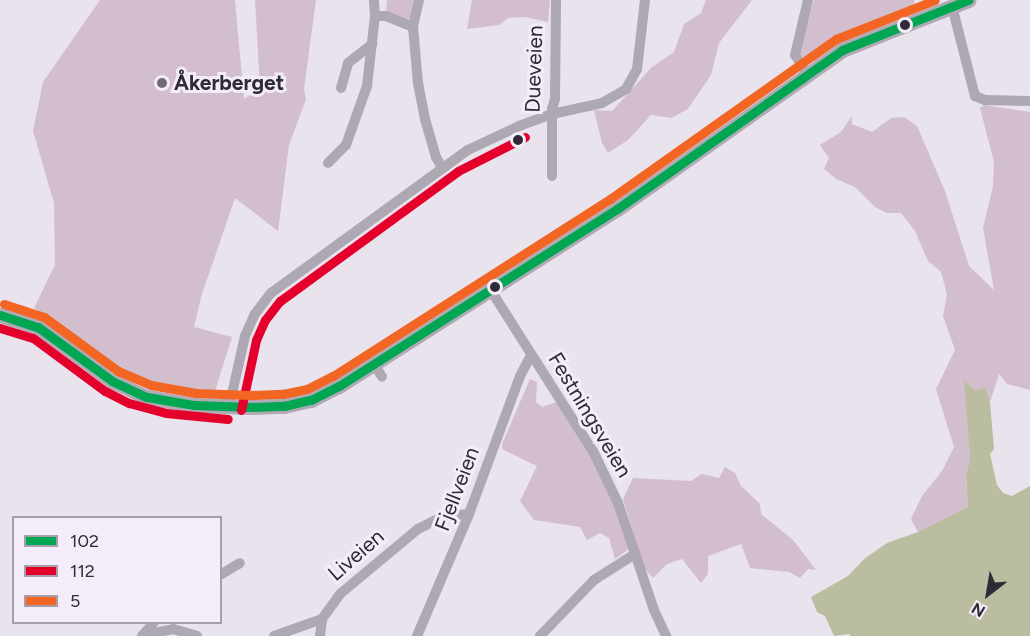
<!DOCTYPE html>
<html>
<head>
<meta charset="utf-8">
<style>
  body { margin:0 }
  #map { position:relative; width:1030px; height:636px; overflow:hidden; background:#e9e3ed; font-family:Figtree,sans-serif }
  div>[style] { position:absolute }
  .green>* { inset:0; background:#d2becd }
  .water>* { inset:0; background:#bbbda1 }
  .street>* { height:10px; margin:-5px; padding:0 5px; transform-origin:5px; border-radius:5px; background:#ada8b2 }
  .secondary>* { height:15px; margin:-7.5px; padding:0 7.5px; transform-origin:7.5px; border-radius:7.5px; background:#afaab5 }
  .bus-1>* { height:9px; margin:-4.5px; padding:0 4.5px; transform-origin:4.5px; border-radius:4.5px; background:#00a651 }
  .bus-2>* { height:9px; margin:-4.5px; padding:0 4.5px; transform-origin:4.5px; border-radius:4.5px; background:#e4002b }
  .bus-3>* { height:9px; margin:-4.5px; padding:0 4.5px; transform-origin:4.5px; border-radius:4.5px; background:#f26522 }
  .dots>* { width:16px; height:16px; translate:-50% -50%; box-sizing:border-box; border:3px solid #f4ecf9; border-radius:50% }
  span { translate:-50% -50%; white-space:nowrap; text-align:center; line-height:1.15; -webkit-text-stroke:6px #f4ecf9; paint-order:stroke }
  .street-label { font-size:21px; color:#2f2a37 }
  .poi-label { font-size:21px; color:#2f2a37; font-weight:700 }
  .left { translate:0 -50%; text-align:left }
  .legend { position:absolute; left:12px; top:516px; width:210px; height:108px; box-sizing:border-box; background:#f4ecf9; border:2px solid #a59eab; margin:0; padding:8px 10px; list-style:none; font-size:18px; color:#2f2a37 }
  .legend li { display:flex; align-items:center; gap:12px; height:30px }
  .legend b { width:30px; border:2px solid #a59eab }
  .north { position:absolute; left:958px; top:564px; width:60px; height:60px; -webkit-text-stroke:4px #f4ecf9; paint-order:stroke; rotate:211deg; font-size:16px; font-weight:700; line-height:24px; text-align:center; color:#2f2a37 }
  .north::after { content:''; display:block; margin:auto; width:21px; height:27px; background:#2f2a37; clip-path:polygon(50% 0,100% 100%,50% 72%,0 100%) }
</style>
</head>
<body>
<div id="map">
  <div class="green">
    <i style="clip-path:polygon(100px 0,235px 0,244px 99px,260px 88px,255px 0,316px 0,304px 89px,306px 99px,289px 145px,278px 231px,235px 198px,201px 297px,194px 327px,232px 337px,214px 394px,132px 378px,104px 362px,64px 328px,34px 308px,55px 265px,54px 203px,33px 131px,43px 82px)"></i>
    <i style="clip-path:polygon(387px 0,414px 0,410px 19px,397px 18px,386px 10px)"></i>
    <i style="clip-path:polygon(472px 0,550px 0,548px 22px,525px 17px,508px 18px,499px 25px,467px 29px)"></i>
    <i style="clip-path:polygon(706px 0,752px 0,719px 43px,711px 75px,688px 109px,671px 118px,651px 115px,628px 140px,608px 153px,602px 143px,594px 110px,612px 111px,651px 68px,674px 52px,684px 24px,701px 13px)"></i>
    <i style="clip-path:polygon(814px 0,914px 0,915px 7px,900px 10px,893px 21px,815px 62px,804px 59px,799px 52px)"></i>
    <i style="clip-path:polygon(984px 105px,1030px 112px,1030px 390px,1007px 384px,999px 374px,990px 402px,986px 388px,975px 390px,965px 381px,970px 458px,966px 476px,968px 507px,918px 532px,911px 519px,922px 496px,942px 471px,954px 447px,936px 389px,955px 350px,943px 316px,947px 294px,941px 272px,928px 261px,915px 231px,901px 213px,887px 213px,875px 207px,855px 187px,836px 179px,824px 169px,829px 158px,820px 145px,841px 132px,852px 116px,852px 124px,872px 132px,891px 118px,904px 117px,917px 126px,945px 191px,969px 266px,994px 290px,983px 228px,993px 186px,994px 162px,980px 108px)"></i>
    <i style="clip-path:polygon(530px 379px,537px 382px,536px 402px,542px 407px,557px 402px,594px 459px,616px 505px,630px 548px,615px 559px,609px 538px,600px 533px,587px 540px,580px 527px,534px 520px,520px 501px,537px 466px,502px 449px,502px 444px)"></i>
    <i style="clip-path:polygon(725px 467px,735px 473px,741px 486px,760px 504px,761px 514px,793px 540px,816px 570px,808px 569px,800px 578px,789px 572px,750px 568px,741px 544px,708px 556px,708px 574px,701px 583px,682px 559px,667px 564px,653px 578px,644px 568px,623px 499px,633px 478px,691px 481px,702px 474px,719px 478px)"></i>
  </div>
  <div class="water">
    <i style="clip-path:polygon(964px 380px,975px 390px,986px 388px,990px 402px,994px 449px,990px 454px,997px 485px,1003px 493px,1012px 496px,1030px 486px,1030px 636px,851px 636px,849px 634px,834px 636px,825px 616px,817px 612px,811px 597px,848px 576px,864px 559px,887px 543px,918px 532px,968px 507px,966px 476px,970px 458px)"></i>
  </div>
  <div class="street">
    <i style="left:419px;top:0;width:28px;rotate:103deg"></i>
    <i style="left:413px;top:27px;width:56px;rotate:84.9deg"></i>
    <i style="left:418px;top:83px;width:37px;rotate:79deg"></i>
    <i style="left:425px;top:119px;width:40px;rotate:74deg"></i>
    <i style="left:436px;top:157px;width:13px;rotate:61deg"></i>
    <i style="left:952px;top:6px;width:93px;rotate:75.7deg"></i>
    <i style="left:975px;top:96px;width:11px;rotate:22deg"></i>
    <i style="left:985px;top:100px;width:45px;rotate:1.3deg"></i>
    <i style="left:375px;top:16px;width:11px"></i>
    <i style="left:386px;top:16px;width:29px;rotate:22deg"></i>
    <i style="left:806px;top:73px;width:21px;rotate:-121deg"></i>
    <i style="left:795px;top:55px;width:57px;rotate:-76.7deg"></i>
    <i style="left:341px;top:88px;width:26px;rotate:-74deg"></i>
    <i style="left:348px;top:63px;width:31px;rotate:-38deg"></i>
    <i style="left:328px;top:163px;width:25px;rotate:-45deg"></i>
    <i style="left:346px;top:145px;width:63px;rotate:-70.4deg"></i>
    <i style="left:367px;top:86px;width:70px;rotate:-83.5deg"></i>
    <i style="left:375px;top:16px;width:16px;rotate:-94deg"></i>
    <i style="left:552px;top:176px;width:67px;rotate:-90deg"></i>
    <i style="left:552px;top:109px;width:10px;rotate:-73deg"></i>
    <i style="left:555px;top:99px;width:99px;rotate:-89.4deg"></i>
    <i style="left:490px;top:289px;width:192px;rotate:57.6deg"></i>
    <i style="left:593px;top:451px;width:58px;rotate:64.3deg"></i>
    <i style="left:618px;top:503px;width:113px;rotate:71.4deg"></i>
    <i style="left:654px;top:610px;width:29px;rotate:65deg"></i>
    <i style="left:374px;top:364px;width:15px;rotate:58deg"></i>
    <i style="left:229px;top:407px;width:73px;rotate:-77.3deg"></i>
    <i style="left:245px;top:336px;width:24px;rotate:-66deg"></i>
    <i style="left:255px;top:314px;width:26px;rotate:-53deg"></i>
    <i style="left:271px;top:293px;width:243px;rotate:-36deg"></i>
    <i style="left:468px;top:150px;width:56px;rotate:-25.2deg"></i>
    <i style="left:519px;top:126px;width:35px;rotate:-20deg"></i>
    <i style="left:552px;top:114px;width:51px;rotate:-12.4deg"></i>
    <i style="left:602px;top:103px;width:28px;rotate:-30deg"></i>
    <i style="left:626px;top:89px;width:23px;rotate:-61deg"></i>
    <i style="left:637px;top:69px;width:69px;rotate:-83.4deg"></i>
    <i style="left:220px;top:575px;width:23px;rotate:-31deg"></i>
    <i style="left:143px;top:635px;width:31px;rotate:-11deg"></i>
    <i style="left:173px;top:629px;width:25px;rotate:16deg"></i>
    <i style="left:142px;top:636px;width:18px;rotate:-49deg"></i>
    <i style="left:274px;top:636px;width:51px;rotate:-19.5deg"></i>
    <i style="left:322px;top:619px;width:31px;rotate:-54deg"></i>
    <i style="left:340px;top:594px;width:102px;rotate:-39.8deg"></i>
    <i style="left:418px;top:529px;width:31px;rotate:-27deg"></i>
    <i style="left:446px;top:515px;width:23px;rotate:-2deg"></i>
    <i style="left:320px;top:636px;width:17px;rotate:-83deg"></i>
    <i style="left:417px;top:636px;width:133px;rotate:-66.9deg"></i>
    <i style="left:469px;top:514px;width:147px;rotate:-69.7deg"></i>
    <i style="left:520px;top:376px;width:24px;rotate:-62deg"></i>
    <i style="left:540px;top:636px;width:78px;rotate:-46deg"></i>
    <i style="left:594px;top:580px;width:49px;rotate:-32.4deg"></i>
  </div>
  <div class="secondary">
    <i style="left:0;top:315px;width:40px;rotate:18deg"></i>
    <i style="left:38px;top:327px;width:92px;rotate:36.1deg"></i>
    <i style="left:112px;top:381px;width:38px;rotate:25deg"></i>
    <i style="left:147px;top:397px;width:48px;rotate:9.7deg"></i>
    <i style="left:194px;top:405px;width:56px;rotate:2deg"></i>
    <i style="left:250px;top:407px;width:34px;rotate:-2deg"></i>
    <i style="left:284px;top:406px;width:28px;rotate:-13deg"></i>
    <i style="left:311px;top:400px;width:31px;rotate:-27deg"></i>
    <i style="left:339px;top:386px;width:330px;rotate:-32.5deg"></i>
    <i style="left:617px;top:209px;width:276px;rotate:-35.2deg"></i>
    <i style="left:842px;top:50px;width:136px;rotate:-21.6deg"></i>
  </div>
  <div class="bus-1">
    <i style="left:0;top:315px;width:40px;rotate:18deg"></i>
    <i style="left:38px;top:327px;width:92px;rotate:36.1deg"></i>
    <i style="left:112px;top:381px;width:38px;rotate:25deg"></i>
    <i style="left:147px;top:397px;width:48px;rotate:9.7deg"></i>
    <i style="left:194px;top:405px;width:56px;rotate:2deg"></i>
    <i style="left:250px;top:407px;width:34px;rotate:-2deg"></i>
    <i style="left:284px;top:406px;width:28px;rotate:-13deg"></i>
    <i style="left:311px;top:400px;width:31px;rotate:-27deg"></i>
    <i style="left:339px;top:386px;width:330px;rotate:-32.5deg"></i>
    <i style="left:617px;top:209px;width:276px;rotate:-35.2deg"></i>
    <i style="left:842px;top:50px;width:136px;rotate:-21.6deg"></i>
  </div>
  <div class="bus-2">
    <i style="left:0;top:328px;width:34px;rotate:17deg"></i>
    <i style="left:33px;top:338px;width:89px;rotate:36.4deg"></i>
    <i style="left:105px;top:391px;width:27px;rotate:27deg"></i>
    <i style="left:129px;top:403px;width:38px;rotate:15deg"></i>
    <i style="left:166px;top:413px;width:62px;rotate:5.5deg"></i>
    <i style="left:241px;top:410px;width:72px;rotate:-77.9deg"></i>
    <i style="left:256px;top:340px;width:22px;rotate:-66deg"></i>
    <i style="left:265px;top:320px;width:24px;rotate:-52deg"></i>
    <i style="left:280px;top:301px;width:220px;rotate:-36.1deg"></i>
    <i style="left:458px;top:171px;width:75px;rotate:-26.9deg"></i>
  </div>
  <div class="bus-3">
    <i style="left:4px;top:304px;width:42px;rotate:18deg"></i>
    <i style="left:44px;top:317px;width:92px;rotate:36.1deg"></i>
    <i style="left:118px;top:371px;width:36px;rotate:23deg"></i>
    <i style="left:151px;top:385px;width:45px;rotate:10.3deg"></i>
    <i style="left:195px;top:393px;width:55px;rotate:2.1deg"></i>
    <i style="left:250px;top:395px;width:33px;rotate:-2deg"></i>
    <i style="left:283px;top:394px;width:25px;rotate:-12deg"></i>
    <i style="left:307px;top:389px;width:29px;rotate:-27deg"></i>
    <i style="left:333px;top:376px;width:329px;rotate:-32.6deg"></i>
    <i style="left:610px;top:199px;width:277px;rotate:-35.3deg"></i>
    <i style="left:836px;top:39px;width:106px;rotate:-21.5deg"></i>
  </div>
  <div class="dots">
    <i style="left:905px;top:25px;background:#2f2a37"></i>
    <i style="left:162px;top:83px;background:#706b77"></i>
    <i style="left:518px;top:140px;background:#2f2a37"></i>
    <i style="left:495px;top:287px;background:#2f2a37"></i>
  </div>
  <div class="street-label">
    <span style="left:534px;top:69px;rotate:-88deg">Dueveien</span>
    <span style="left:590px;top:415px;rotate:59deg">Festningsveien</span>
    <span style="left:457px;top:489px;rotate:-69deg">Fjellveien</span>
    <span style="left:356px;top:555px;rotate:-41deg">Liveien</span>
  </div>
  <div class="poi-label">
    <span class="left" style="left:174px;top:83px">Åkerberget</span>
  </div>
  <ul class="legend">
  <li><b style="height:8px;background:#00a651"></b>102</li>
  <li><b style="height:8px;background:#e4002b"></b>112</li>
  <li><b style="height:8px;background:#f26522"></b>5</li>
  </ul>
  <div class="north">N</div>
</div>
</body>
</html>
